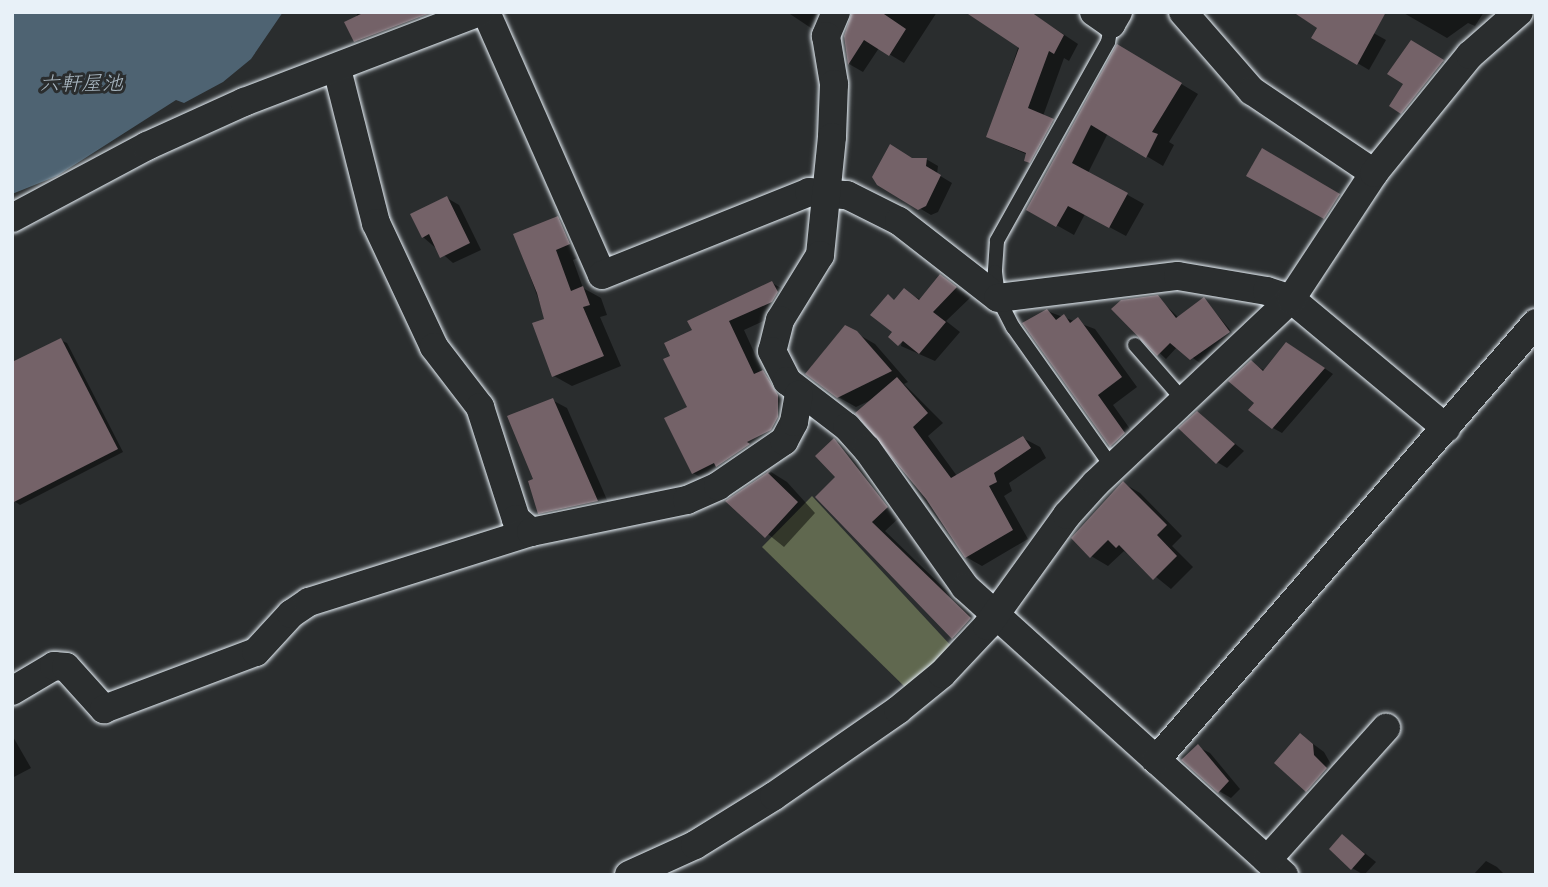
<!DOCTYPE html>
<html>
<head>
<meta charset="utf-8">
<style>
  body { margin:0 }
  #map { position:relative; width:1548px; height:887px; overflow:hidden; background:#2a2d2e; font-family:"Playpen Sans","Klee One",sans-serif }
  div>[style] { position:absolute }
  .green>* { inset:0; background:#60684f }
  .water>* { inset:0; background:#4e6372 }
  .shadow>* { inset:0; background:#0007 }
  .building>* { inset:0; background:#746268 }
  .roads { filter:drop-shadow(0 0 2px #e8f1f8) drop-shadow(0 0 2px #e8f1f8) }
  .service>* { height:14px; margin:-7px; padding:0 7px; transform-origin:7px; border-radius:7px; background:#2a2d2e }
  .minor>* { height:28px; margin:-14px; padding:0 14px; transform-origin:14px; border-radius:14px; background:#2a2d2e }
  span { translate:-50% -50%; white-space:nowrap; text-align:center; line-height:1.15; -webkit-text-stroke:6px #2a2d2e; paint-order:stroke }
  .water-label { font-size:21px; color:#aab8c2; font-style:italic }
  .frame { position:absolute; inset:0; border:14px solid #e8f1f8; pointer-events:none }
</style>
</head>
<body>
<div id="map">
  <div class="green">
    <i style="clip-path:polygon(812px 496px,954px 649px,906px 688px,762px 547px)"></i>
  </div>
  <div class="water">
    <i style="clip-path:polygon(12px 12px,283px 12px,251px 59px,223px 82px,184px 103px,176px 100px,57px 176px,12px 194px)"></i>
  </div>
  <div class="shadow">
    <i style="clip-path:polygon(357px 12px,417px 12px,426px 31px,374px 51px,356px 41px)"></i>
    <i style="clip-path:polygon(787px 12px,837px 12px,820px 34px)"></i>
    <i style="clip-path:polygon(854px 12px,937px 12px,904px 63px,879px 48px,863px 72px,849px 64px,846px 37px)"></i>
    <i style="clip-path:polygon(1030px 12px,1078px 44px,1069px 61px,1064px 58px,1043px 116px,1068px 129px,1045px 170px,1026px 160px,1028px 155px,988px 137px)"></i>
    <i style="clip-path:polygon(1402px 12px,1484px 12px,1475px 26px,1468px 23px,1447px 38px)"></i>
    <i style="clip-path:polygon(1343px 16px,1386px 40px,1369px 70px,1314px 37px)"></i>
    <i style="clip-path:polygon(1411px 43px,1454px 68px,1413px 119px,1402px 112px)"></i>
    <i style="clip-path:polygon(1118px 46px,1198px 94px,1169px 142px,1174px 145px,1163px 166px,1108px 133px,1088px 173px,1144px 204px,1126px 236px,1085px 214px,1074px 235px,1028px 209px)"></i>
    <i style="clip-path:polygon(1263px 151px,1351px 202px,1336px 225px,1248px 175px)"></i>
    <i style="clip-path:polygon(926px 159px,938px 166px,937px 174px,952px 183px,938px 212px,931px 215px,879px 184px,912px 160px)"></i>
    <i style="clip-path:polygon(447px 198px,459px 205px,481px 250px,453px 263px,423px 237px)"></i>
    <i style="clip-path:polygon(558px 218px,576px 229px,587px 254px,573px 260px,583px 288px,601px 298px,607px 315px,600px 317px,621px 366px,572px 386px,554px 376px,546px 320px,515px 235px)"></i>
    <i style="clip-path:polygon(941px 277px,971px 297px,946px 321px,960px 332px,935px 361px,901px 346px,902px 340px,894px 332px,896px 301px,904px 291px,921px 300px)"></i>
    <i style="clip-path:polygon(772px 283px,788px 292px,787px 310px,744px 330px,763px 372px,778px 381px,793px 405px,793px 426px,709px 482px,693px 473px,690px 407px,672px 357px,694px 331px)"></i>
    <i style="clip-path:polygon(1157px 297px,1179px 318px,1204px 299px,1236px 337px,1200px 363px,1177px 347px,1166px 359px,1113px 309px)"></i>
    <i style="clip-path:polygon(1047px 311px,1095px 329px,1137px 387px,1113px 405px,1140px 443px,1127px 455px,1111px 446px)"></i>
    <i style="clip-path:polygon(856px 333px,875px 344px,908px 382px,904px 384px,943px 423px,928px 436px,957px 476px,1023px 438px,1040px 447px,1046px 458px,1009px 483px,1012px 491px,1004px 496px,1028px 539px,982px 566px,966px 557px,858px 413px,871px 400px,856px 407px,838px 397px)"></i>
    <i style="clip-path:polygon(60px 340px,67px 343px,123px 452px,20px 505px,14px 501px)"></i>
    <i style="clip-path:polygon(1296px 349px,1333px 374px,1282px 433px,1273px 428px,1257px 403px,1251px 362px,1265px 371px)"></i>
    <i style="clip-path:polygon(552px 400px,567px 408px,611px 509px,554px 521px,540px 512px)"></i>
    <i style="clip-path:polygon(1197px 413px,1244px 451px,1227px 468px,1217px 462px)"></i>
    <i style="clip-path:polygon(834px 440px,848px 448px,901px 516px,885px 531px,984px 627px,967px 646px,953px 638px,838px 477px)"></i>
    <i style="clip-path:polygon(771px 472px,787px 482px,815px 513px,784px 547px,727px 501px)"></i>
    <i style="clip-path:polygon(1123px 483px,1140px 493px,1182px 536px,1172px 546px,1193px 567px,1171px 589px,1124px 551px,1108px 566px,1091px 556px)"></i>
    <i style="clip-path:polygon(12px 735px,31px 768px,12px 778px)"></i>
    <i style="clip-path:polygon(1301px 735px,1324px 752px,1337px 775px,1317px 797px,1307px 791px)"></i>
    <i style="clip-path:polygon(1198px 747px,1210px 753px,1240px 789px,1231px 798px,1219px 791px)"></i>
    <i style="clip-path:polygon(1343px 836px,1376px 862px,1364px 875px,1352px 868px)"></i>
    <i style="clip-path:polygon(1486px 861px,1497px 867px,1505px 875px,1473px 875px)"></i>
  </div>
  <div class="building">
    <i style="clip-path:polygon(365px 12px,433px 12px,354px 42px,344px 22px)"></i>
    <i style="clip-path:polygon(852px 12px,881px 12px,906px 29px,889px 56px,864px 40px,848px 65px,844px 36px)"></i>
    <i style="clip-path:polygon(965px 12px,1031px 12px,1064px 35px,1054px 54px,1049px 51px,1028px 108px,1054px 119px,1030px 163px,1024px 161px,1026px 153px,986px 137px,1019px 48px)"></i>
    <i style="clip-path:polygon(1293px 12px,1386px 12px,1357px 65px,1311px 38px,1317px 28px)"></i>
    <i style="clip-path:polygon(1411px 40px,1444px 60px,1401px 114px,1389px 106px,1403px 84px,1387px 74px)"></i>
    <i style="clip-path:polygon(1117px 44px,1182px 83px,1152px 132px,1158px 134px,1146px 158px,1091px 125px,1072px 163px,1128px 193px,1109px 228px,1068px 206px,1056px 227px,1026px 210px)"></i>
    <i style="clip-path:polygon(890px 144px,912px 158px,927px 158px,926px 166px,941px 175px,926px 206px,918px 210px,877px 185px,872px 177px)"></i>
    <i style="clip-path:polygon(1262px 148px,1340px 194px,1324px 219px,1246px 176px)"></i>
    <i style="clip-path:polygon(447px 196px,470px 243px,440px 258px,429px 234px,422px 238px,410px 214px)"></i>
    <i style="clip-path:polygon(558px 216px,570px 244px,556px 250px,571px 291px,583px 286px,590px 305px,583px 307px,604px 356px,552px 377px,532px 323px,544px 319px,537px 293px,513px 234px)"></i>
    <i style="clip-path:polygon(940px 274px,957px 287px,933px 312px,946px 322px,919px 354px,903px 341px,898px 346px,888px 337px,892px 332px,870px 315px,888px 294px,894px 300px,904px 288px,919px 300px)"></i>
    <i style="clip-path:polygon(772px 281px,778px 292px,772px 302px,729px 321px,754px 374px,763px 370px,778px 395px,778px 417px,771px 430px,747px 442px,750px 444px,716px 467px,714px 463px,692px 474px,664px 418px,687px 407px,663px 359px,670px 356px,664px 343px,692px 330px,687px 321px)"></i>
    <i style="clip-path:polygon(1158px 295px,1176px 318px,1204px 297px,1230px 332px,1190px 360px,1170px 343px,1157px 356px,1111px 309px,1121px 300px)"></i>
    <i style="clip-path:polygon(1047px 309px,1056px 320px,1064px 314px,1070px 323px,1078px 317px,1122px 377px,1098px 395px,1125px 433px,1110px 447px,1022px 323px)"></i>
    <i style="clip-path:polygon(845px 325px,857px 331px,892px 371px,837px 398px,805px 374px)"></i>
    <i style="clip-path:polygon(61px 338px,118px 449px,12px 503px,12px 362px)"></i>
    <i style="clip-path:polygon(1286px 342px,1325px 368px,1272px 429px,1248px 410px,1254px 403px,1228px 381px,1251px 360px,1263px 371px)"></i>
    <i style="clip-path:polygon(897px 377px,928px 413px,913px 427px,951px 478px,1023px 436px,1031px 448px,994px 473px,997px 482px,989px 486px,1013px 530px,965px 558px,926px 499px,855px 413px)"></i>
    <i style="clip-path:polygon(553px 398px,598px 501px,538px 514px,528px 481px,533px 479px,507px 416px)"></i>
    <i style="clip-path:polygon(1197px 411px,1235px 444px,1216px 464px,1178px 428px)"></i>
    <i style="clip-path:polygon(834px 438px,888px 507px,872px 522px,971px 618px,952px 639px,815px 497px,835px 477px,815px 456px)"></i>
    <i style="clip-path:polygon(771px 470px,768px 473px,798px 502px,765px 538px,725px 501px)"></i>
    <i style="clip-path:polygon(1123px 481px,1167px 525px,1157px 535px,1177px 556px,1153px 580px,1119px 545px,1116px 548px,1108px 540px,1090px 558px,1071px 538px)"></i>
    <i style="clip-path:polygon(1300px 733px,1313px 744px,1314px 755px,1327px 768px,1306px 792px,1274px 763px)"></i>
    <i style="clip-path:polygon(1198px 744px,1229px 781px,1218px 793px,1181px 760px)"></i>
    <i style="clip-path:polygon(1342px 834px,1365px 854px,1351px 870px,1329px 849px)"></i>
  </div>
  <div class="roads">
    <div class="service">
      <i style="left:1111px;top:24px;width:18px;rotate:99deg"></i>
      <i style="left:1108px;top:42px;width:228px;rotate:119.2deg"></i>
      <i style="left:997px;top:241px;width:31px;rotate:94deg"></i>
      <i style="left:995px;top:272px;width:26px;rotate:83deg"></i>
      <i style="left:998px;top:298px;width:33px;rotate:63deg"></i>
      <i style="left:1013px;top:327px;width:173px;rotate:54.7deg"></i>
      <i style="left:1135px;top:345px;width:74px;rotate:48.8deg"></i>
    </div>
    <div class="minor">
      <i style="left:486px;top:12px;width:287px;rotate:66.2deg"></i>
      <i style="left:602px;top:275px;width:223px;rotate:-21.8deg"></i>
      <i style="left:809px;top:192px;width:38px;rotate:5deg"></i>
      <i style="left:847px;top:195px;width:58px;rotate:26.6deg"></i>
      <i style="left:899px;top:221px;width:125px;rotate:37.9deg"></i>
      <i style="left:998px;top:298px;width:181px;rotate:-7deg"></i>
      <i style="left:1178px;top:276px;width:90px;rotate:9.6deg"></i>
      <i style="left:1267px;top:291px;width:25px;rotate:18deg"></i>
      <i style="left:1291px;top:299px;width:202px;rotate:39.8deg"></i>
      <i style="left:836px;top:12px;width:26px;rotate:113deg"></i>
      <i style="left:826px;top:36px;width:49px;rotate:80.5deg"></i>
      <i style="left:834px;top:84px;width:53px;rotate:92.2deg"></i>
      <i style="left:832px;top:137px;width:119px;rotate:95.8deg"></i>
      <i style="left:820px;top:255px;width:76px;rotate:121.6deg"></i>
      <i style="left:780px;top:320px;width:32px;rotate:104deg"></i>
      <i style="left:772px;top:351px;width:34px;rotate:63deg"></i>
      <i style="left:787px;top:381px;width:76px;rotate:37.5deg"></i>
      <i style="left:847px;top:427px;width:30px;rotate:48deg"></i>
      <i style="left:867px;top:449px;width:169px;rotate:54.6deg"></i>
      <i style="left:965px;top:587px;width:430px;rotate:42.1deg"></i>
      <i style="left:1094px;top:12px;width:21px;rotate:35deg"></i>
      <i style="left:1111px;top:24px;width:14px;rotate:-60deg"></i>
      <i style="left:1183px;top:12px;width:105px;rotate:48.9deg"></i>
      <i style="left:1252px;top:91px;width:147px;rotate:33.9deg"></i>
      <i style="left:337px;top:69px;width:159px;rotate:75.8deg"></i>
      <i style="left:376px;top:223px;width:137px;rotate:64.9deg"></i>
      <i style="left:434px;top:347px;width:76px;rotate:52.5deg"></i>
      <i style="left:480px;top:407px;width:118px;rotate:72.2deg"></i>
      <i style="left:516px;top:519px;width:20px;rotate:41deg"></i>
      <i style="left:12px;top:218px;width:153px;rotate:-28.1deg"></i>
      <i style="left:147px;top:146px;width:107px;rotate:-24.4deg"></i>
      <i style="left:244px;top:102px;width:253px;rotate:-20.9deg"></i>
      <i style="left:12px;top:691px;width:49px;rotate:-30.8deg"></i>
      <i style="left:54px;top:666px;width:12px;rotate:5deg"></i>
      <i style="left:66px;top:667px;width:57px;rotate:47.9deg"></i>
      <i style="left:104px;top:709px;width:162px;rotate:-20.6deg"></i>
      <i style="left:256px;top:652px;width:52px;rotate:-47.4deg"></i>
      <i style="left:291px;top:614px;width:22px;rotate:-34deg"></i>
      <i style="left:309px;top:602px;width:233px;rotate:-17.5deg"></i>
      <i style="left:531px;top:532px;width:159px;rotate:-11.6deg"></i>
      <i style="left:687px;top:500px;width:34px;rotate:-24deg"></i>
      <i style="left:718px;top:486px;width:80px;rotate:-34.3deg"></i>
      <i style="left:784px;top:441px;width:21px;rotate:-62deg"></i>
      <i style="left:794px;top:422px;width:28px;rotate:-80deg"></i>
      <i style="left:1156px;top:760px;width:579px;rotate:-48.99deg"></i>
      <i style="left:1267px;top:860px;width:178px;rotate:-48deg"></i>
      <i style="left:629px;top:875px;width:72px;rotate:-24.4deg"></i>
      <i style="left:695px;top:845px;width:93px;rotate:-31.8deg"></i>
      <i style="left:774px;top:796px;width:151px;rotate:-34.7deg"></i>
      <i style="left:898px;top:710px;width:57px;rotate:-39.3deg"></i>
      <i style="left:942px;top:674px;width:66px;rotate:-46.8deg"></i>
      <i style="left:987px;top:626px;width:137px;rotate:-54.2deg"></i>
      <i style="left:1067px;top:515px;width:43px;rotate:-47.8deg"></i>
      <i style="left:1096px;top:483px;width:268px;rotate:-43.3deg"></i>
      <i style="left:1291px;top:299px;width:151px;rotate:-56.6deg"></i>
      <i style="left:1374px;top:173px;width:152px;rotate:-50.9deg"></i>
      <i style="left:1470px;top:55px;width:65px;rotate:-41.3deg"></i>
    </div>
  </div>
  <div class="water-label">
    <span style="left:81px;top:81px">六軒屋池</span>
  </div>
  <div class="frame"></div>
</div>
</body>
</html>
